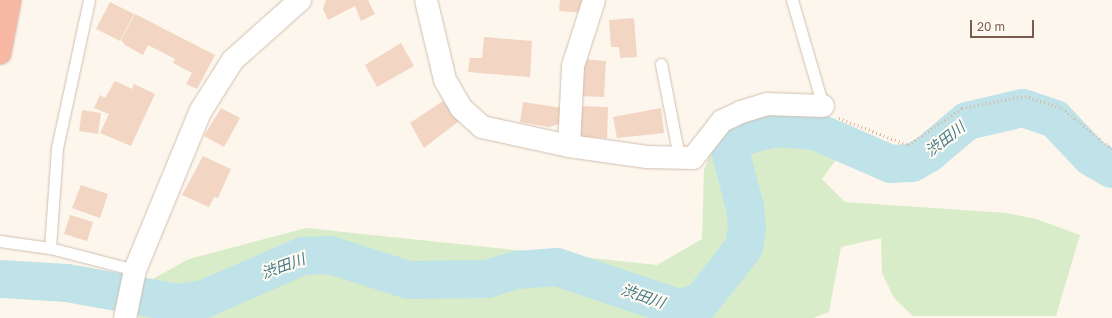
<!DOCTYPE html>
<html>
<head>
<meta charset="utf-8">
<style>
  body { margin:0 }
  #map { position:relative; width:1112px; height:318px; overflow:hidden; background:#fdf6ec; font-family:"Golos Text","Noto Sans JP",sans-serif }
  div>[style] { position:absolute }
  .green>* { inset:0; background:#d8ecc9 }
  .river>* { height:38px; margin:-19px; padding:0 19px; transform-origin:19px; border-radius:19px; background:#bfe3e8 }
  .building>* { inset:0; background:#f3d5c3 }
  .path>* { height:2.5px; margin-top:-1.25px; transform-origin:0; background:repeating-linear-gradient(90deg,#d9b8a5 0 1px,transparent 0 4px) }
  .roads { filter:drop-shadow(0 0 1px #d1beb0) drop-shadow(0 0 1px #d1beb0) }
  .lane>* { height:11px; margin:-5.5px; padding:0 5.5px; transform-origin:5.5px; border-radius:5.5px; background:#fff }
  .street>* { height:22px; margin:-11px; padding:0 11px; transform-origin:11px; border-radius:11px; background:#fff }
  .highway>* { height:22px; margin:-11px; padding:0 11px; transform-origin:11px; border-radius:11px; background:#f7b7a3 }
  span { translate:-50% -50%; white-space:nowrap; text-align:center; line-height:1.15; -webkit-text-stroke:4px #fffaf3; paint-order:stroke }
  .water-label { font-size:15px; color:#437c86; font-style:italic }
  .scale { position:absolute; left:970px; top:20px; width:64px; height:18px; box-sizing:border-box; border:2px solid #7a5c4d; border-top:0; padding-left:5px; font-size:12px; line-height:14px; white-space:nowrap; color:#7a5c4d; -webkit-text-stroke:3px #fffaf3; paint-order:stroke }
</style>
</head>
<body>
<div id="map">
  <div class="green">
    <i style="clip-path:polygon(788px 114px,818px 119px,838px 157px,822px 179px,845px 202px,1006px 213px,1036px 219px,1080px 235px,1056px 316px,913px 316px,894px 298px,882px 273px,881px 238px,841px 247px,829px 312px,813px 318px,138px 318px,149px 281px,189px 259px,306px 228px,657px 265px,702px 239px,704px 170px,717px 136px,746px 118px)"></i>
  </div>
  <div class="river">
    <i style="left:0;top:279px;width:67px;rotate:3.4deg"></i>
    <i style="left:67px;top:283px;width:113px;rotate:10.2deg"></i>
    <i style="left:178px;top:303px;width:26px;rotate:-9deg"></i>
    <i style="left:204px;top:299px;width:108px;rotate:-23.5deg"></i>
    <i style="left:303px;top:256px;width:27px;rotate:-2deg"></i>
    <i style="left:330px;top:255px;width:83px;rotate:17.6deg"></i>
    <i style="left:409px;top:280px;width:78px;rotate:-0.7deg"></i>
    <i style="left:487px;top:279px;width:31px;rotate:-17deg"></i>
    <i style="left:517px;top:270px;width:40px;rotate:-4.3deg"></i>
    <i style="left:557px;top:267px;width:128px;rotate:18.7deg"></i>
    <i style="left:678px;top:308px;width:23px;rotate:-13deg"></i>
    <i style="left:700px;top:303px;width:71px;rotate:-51.8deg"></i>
    <i style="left:744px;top:247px;width:18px;rotate:-81deg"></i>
    <i style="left:747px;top:229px;width:21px;rotate:-95deg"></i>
    <i style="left:745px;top:208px;width:56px;rotate:-104.5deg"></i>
    <i style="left:731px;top:154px;width:12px;rotate:-81deg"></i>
    <i style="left:733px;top:142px;width:13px;rotate:-29deg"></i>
    <i style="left:744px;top:136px;width:32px;rotate:-14deg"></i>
    <i style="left:775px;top:128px;width:40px;rotate:4.3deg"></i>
    <i style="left:815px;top:131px;width:83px;rotate:23.5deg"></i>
    <i style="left:891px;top:164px;width:21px;rotate:-3deg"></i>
    <i style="left:912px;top:163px;width:20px;rotate:-30deg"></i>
    <i style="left:929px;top:153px;width:50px;rotate:-40.1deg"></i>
    <i style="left:967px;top:121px;width:57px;rotate:-13.1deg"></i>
    <i style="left:1023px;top:108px;width:34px;rotate:19deg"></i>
    <i style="left:1055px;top:119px;width:52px;rotate:46.5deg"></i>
    <i style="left:1091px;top:157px;width:24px;rotate:30deg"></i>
  </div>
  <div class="building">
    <i style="clip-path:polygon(326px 0,368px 0,375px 14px,361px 21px,355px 6px,328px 20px,323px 9px)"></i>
    <i style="clip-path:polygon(560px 0,585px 0,584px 13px,559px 11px)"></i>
    <i style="clip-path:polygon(110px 2px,134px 14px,120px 41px,96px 29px)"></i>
    <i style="clip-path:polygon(135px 14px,215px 55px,197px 89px,186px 84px,192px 73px,173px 63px,175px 59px,148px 45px,143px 55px,125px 45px,121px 40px)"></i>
    <i style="clip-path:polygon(634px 18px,637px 57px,620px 58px,619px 47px,611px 47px,609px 20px)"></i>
    <i style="clip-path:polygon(484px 37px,532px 41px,530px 77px,468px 72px,470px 58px,482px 58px)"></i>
    <i style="clip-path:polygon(401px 43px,414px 66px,377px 87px,365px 65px)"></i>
    <i style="clip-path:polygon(580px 59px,606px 61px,604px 97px,576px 96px)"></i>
    <i style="clip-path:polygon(115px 81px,132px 89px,134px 84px,155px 94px,131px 146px,100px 133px,109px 114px,94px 108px,100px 95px,105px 98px)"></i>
    <i style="clip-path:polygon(443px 101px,459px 121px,424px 148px,410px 123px)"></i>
    <i style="clip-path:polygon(523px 102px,562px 108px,559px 124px,549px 127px,520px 122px)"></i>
    <i style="clip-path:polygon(579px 106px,608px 107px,607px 138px,578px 137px)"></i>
    <i style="clip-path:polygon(221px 108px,240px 118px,224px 147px,204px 136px)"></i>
    <i style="clip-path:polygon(661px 108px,664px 133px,617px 138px,613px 117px)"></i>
    <i style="clip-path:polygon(82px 110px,101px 113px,98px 134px,79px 131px)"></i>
    <i style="clip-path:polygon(203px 156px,231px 169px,218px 198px,214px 197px,209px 207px,182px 195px)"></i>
    <i style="clip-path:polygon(81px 185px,108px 194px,100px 218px,72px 208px)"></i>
    <i style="clip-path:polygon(70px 215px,93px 222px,87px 241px,64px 234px)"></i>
  </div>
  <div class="path">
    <i style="left:839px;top:118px;width:74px;rotate:21.4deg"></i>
    <i style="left:908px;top:145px;width:65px;rotate:-34.4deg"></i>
    <i style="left:962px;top:108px;width:64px;rotate:-10.8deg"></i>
    <i style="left:1025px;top:96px;width:39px;rotate:18deg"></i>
    <i style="left:1062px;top:108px;width:65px;rotate:39.4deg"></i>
  </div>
  <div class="roads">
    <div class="lane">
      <i style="left:792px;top:0;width:110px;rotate:73.7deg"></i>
      <i style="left:661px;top:64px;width:95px;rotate:79deg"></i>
      <i style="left:0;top:241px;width:50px;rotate:8deg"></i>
      <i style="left:50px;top:248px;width:88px;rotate:14.5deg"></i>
      <i style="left:50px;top:248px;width:100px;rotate:-86deg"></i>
      <i style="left:57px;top:148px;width:151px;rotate:-77.8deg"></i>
    </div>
    <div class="street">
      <i style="left:426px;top:0;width:82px;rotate:76.6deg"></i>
      <i style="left:445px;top:80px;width:32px;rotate:60deg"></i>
      <i style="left:461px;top:108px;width:28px;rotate:42deg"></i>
      <i style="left:482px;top:127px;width:89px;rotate:12.3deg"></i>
      <i style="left:569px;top:146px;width:79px;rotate:8deg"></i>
      <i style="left:647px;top:157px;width:46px;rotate:1.2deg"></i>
      <i style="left:693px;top:158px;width:47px;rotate:-51.9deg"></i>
      <i style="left:722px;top:121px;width:21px;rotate:-25deg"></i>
      <i style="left:741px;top:112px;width:27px;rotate:-17deg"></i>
      <i style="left:767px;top:104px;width:56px;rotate:2deg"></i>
      <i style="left:569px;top:146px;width:80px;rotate:-87.1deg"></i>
      <i style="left:573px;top:66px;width:69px;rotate:-72.3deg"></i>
      <i style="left:125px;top:318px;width:49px;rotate:-78.2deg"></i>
      <i style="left:135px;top:270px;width:171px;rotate:-67.6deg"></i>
      <i style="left:200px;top:112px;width:62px;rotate:-57.6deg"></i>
      <i style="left:233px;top:60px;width:90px;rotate:-41.8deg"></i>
    </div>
    <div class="highway">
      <i style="left:0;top:53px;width:54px;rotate:-79.3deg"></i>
    </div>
  </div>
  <div class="water-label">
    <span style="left:945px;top:139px;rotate:-38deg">渋田川</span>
    <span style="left:283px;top:266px;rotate:-20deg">渋田川</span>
    <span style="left:643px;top:296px;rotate:19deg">渋田川</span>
  </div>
  <div class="scale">20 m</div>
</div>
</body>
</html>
